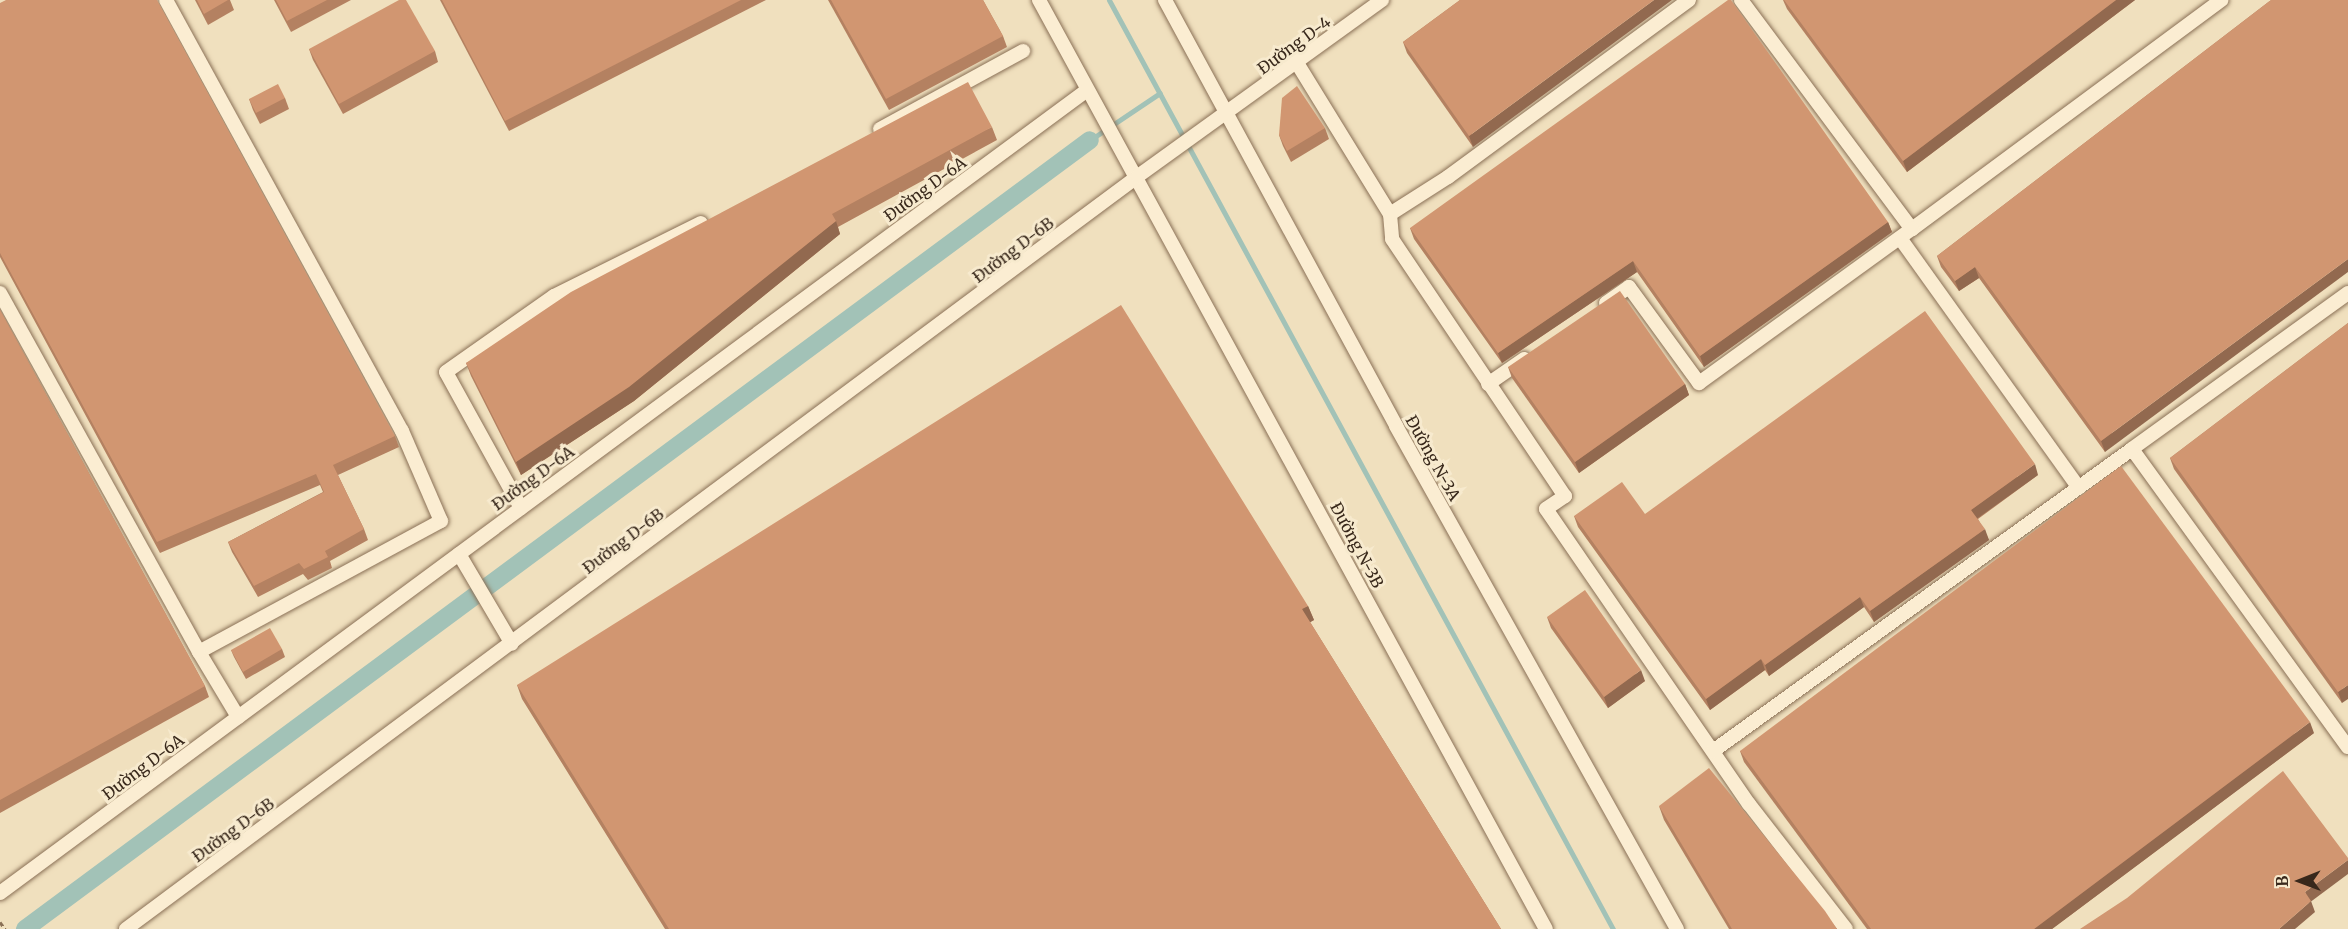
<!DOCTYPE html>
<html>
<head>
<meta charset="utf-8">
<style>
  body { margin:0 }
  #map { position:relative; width:2348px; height:929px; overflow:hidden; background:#f0e0be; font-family:Merriweather,serif }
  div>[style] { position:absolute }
  .stream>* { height:5px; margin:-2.5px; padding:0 2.5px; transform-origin:2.5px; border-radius:2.5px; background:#a2c2b7 }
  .canal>* { height:18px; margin:-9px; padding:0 9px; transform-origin:9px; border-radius:9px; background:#a2c2b7 }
  .path>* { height:3px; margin-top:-1.5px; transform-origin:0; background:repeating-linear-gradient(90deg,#8a7056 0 4.5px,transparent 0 7.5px) }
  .roads { filter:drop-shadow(0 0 2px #8a7056) drop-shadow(0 0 2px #8a7056) }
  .street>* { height:14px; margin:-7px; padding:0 7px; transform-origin:7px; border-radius:7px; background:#fbedd2 }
  .wall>* { inset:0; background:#b48161 }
  .shaded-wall>* { inset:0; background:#92694f }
  .building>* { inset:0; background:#d19671 }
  span { translate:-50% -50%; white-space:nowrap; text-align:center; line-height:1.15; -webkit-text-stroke:6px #f7eace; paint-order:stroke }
  .street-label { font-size:16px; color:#38281b }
  .north { position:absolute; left:2270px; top:851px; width:60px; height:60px; -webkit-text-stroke:4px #f7eace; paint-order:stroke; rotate:269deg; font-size:16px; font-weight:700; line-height:24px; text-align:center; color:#38281b }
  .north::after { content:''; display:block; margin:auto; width:21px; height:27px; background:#38281b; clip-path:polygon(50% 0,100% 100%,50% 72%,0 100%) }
</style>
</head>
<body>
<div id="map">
  <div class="stream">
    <i style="left:1109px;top:0;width:1057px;rotate:61.52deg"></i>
    <i style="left:1090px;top:140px;width:84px;rotate:-33.9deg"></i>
  </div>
  <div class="canal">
    <i style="left:25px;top:929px;width:1325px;rotate:-36.53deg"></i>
  </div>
  <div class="path">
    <i style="left:0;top:922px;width:9px;rotate:54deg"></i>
  </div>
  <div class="roads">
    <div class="street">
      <i style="left:166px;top:0;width:491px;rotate:61.3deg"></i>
      <i style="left:402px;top:431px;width:98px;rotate:66.6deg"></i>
      <i style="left:441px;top:521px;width:275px;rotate:151.6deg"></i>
      <i style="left:199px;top:652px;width:76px;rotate:59deg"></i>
      <i style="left:1039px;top:0;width:1058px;rotate:61.38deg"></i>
      <i style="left:1165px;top:0;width:485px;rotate:61.5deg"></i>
      <i style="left:1396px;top:426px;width:576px;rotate:60.81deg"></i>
      <i style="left:1741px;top:0;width:286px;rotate:53.3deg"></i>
      <i style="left:1912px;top:229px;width:385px;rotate:-36.5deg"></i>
      <i style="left:1297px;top:63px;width:177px;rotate:58.4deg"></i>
      <i style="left:1390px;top:214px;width:25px;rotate:85deg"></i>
      <i style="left:1392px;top:239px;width:310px;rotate:56.1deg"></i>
      <i style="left:1565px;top:496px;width:23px;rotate:146deg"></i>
      <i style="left:1546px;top:509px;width:358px;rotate:55.5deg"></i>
      <i style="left:1749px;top:804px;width:158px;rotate:52.2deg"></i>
      <i style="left:880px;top:129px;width:163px;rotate:-28.6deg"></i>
      <i style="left:1390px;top:214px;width:69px;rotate:-32.5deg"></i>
      <i style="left:1448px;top:177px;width:299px;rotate:-36.3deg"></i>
      <i style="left:1900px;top:238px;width:307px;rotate:54.4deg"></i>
      <i style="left:0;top:293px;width:410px;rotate:61deg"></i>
      <i style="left:2348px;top:293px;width:266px;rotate:144.2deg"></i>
      <i style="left:2132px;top:449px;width:368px;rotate:54.1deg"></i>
      <i style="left:1606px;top:303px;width:28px;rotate:-35deg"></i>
      <i style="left:1629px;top:287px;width:119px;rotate:53.9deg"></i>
      <i style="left:1699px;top:383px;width:263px;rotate:-35.9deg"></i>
      <i style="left:1488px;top:384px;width:44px;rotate:-34.8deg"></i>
      <i style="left:521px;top:508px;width:155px;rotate:-118.9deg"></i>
      <i style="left:446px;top:372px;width:132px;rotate:-35.1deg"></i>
      <i style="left:554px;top:296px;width:164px;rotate:-26.4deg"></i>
      <i style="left:459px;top:554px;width:104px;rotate:59.5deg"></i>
      <i style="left:1713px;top:751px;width:516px;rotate:-35.78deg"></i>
      <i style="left:0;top:893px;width:1351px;rotate:-36.45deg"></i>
      <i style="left:126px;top:929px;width:1261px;rotate:-36.65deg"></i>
      <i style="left:1138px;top:176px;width:301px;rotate:-35.8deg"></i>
    </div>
  </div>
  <div class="wall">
    <i style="clip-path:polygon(195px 0,230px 0,234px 10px,208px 25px)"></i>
    <i style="clip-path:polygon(274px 0,351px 0,291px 32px)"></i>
    <i style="clip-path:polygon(440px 0,766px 0,509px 131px)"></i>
    <i style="clip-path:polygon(828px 0,983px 0,1003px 36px,1007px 47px,889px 110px)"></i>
    <i style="clip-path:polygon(1460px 0,1473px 147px,1407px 53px,1403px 42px)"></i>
    <i style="clip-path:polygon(1783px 0,2135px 0,1907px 172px,1787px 9px)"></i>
    <i style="clip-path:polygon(2271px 0,2105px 452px,1979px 278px,1959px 291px,1941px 267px,1937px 256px)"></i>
    <i style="clip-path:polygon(0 3px,395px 436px,399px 447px,338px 475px,364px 529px,368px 540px,330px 561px,332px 568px,308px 580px,303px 574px,258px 597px,232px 552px,228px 542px,323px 492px,320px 485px,160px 553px,0 257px)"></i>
    <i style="clip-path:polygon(309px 49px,435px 51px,438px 62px,343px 114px,313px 60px)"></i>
    <i style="clip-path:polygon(285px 98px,289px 109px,260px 124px,253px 110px,249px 99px)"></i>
    <i style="clip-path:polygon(992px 127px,997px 140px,838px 227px,840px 234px,634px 401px,521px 475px,471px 376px,466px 363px)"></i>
    <i style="clip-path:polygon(1325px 128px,1329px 139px,1291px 162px,1283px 146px,1279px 135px)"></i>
    <i style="clip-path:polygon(1888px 222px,1892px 232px,1704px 367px,1637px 272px,1502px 363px,1414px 239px,1410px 228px)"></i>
    <i style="clip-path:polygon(0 310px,205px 686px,209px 697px,0 813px)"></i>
    <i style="clip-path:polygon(2348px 323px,2342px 703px,2174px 469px,2170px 458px)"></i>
    <i style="clip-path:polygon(1508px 367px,1685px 384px,1689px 395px,1579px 473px,1512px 378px)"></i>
    <i style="clip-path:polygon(2038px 475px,1978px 519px,1989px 540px,1874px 622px,1864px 607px,1769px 676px,1765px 670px,1710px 710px,1578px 527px,1574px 516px,1645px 514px)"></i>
    <i style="clip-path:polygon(1308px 606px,1314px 620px,1310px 622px,1501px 929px,665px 929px,522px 699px,517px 685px)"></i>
    <i style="clip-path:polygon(1547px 617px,1645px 681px,1608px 708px,1551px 628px)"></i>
    <i style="clip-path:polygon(282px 649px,285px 657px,246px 679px,234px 657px,231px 650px)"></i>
    <i style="clip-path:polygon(2314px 733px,2052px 929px,1867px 929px,1744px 762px,1740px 751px)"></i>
    <i style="clip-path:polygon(1659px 806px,1837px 929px,1729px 929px,1664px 820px)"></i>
  </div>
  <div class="shaded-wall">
    <i style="clip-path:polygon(1654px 0,1672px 0,1473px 147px,1469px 136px)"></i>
    <i style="clip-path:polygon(2116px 0,2135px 0,1907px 172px,1903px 161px)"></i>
    <i style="clip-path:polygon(836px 221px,840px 234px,634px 401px,521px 475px,516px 462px)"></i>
    <i style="clip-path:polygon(1888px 222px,1892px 232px,1704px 367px,1700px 356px)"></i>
    <i style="clip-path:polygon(2348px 259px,2348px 272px,2105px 452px,2101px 441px)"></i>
    <i style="clip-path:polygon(1633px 261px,1637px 272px,1502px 363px,1498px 353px)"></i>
    <i style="clip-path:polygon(1975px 267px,1979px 278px,1959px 291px,1955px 281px)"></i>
    <i style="clip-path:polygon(1685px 384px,1689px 395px,1579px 473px,1575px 462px)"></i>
    <i style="clip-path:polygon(2035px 464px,2038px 475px,1975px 520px,1971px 510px)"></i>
    <i style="clip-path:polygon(1985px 529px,1989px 540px,1874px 622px,1870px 611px)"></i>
    <i style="clip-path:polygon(1860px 597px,1864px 607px,1769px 676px,1765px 665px)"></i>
    <i style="clip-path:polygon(1308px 606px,1314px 620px,1307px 624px,1302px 609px)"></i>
    <i style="clip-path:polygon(1761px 659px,1765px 670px,1710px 710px,1706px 699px)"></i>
    <i style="clip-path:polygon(1641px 670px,1645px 681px,1608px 708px,1604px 697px)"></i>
    <i style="clip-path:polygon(2348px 685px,2348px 699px,2342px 703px,2338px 692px)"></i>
    <i style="clip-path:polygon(2310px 722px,2314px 733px,2052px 929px,2034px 929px)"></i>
    <i style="clip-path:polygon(2348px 860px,2348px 874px,2309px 903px,2305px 892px)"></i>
    <i style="clip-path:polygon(2311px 901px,2315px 912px,2295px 929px,2279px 929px)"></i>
  </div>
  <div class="building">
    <i style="clip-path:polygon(6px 0,157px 0,395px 436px,333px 465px,364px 529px,325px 551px,328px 557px,304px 569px,299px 563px,254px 586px,228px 542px,324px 492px,316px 474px,157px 542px,0 253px,0 3px)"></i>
    <i style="clip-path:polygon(197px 0,228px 0,204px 14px)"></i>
    <i style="clip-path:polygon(276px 0,327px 0,287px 21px)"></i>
    <i style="clip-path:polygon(399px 0,406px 0,435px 51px,339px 104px,309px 49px)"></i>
    <i style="clip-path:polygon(442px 0,741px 0,505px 121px)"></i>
    <i style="clip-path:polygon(831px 0,983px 0,1003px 36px,886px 99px)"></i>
    <i style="clip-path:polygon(1460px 0,1654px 0,1469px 136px,1403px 42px)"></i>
    <i style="clip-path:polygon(1728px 0,1731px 0,1888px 222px,1700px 356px,1633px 261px,1498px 353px,1410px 228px)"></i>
    <i style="clip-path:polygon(1784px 0,2116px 0,1903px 161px)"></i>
    <i style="clip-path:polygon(2271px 0,2348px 0,2348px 259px,2101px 441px,1975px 267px,1955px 281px,1937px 256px)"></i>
    <i style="clip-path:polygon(968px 82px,992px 127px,832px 214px,836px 221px,629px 387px,516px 462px,466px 363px,571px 292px)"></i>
    <i style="clip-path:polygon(278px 84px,285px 98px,256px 113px,249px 99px)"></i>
    <i style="clip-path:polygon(1297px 86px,1325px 128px,1287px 151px,1279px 135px,1282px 98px)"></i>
    <i style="clip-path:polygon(1620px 291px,1685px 384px,1575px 462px,1508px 367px)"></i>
    <i style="clip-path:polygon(1121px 305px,1308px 606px,1302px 609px,1501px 929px,669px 929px,517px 685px)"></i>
    <i style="clip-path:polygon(0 310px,205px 686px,0 800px)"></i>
    <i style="clip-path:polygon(1925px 311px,2035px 464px,1971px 510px,1985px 529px,1870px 611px,1860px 597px,1765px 665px,1761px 659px,1706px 699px,1574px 516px,1622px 482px,1645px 514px)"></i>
    <i style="clip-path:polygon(2348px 323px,2348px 685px,2338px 692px,2170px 458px)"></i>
    <i style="clip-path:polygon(2121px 466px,2310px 722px,2034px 929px,1871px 929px,1740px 751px)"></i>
    <i style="clip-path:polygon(1585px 590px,1641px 670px,1604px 697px,1547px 617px)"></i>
    <i style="clip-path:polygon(270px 628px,282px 649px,243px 672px,231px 650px)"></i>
    <i style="clip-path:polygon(1709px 768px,1825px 911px,1837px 929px,1732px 929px,1659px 806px)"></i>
    <i style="clip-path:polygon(2283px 771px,2348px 858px,2348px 860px,2305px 892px,2311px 901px,2279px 929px,2080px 929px,2127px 898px)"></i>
  </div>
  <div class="street-label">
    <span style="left:1294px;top:45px;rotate:-36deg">Đường D-4</span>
    <span style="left:925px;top:189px;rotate:-36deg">Đường D-6A</span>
    <span style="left:1013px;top:250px;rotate:-37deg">Đường D-6B</span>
    <span style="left:1433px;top:458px;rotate:61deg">Đường N-3A</span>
    <span style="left:533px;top:478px;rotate:-36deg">Đường D-6A</span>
    <span style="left:623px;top:541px;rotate:-37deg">Đường D-6B</span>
    <span style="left:1357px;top:545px;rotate:62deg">Đường N-3B</span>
    <span style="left:143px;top:767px;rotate:-37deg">Đường D-6A</span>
    <span style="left:233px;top:830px;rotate:-36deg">Đường D-6B</span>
  </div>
  <div class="north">B</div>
</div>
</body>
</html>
